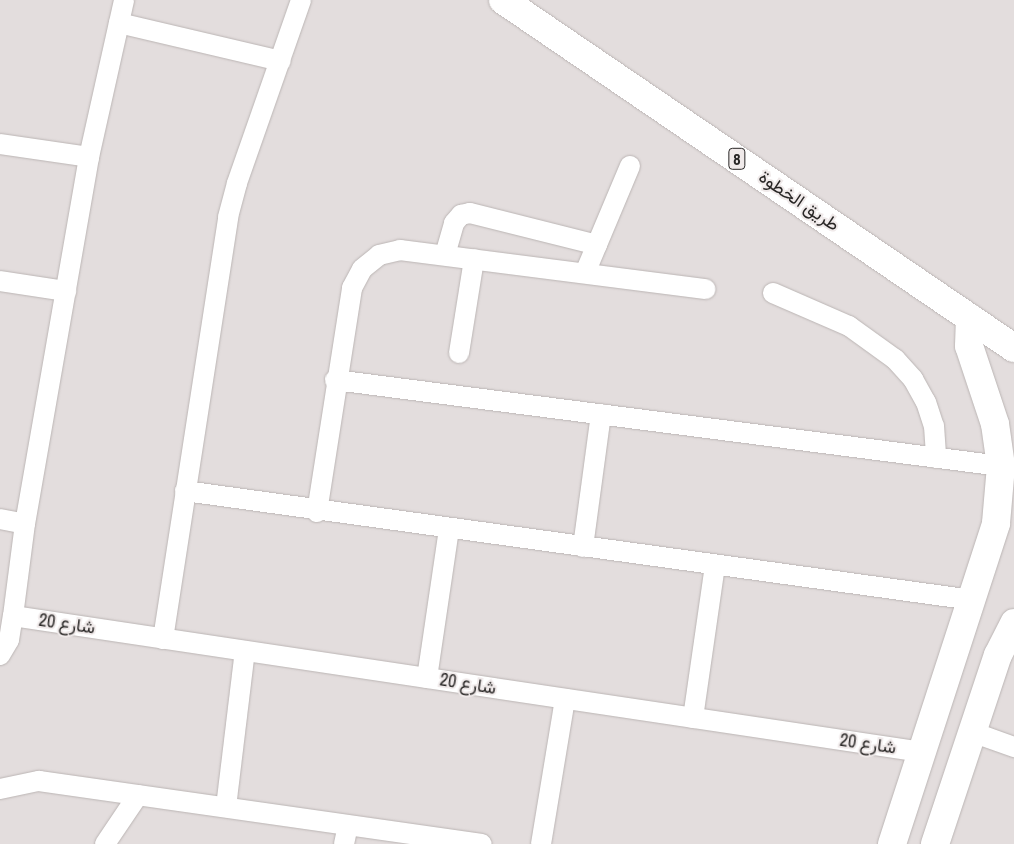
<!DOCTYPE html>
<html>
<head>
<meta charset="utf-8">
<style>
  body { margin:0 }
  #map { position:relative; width:1014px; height:844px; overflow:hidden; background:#e3dddd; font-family:"Archivo Narrow",Vazirmatn,sans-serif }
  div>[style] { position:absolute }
  .roads { filter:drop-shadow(0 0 1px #bbb5b4) drop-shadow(0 0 1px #bbb5b4) }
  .minor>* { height:20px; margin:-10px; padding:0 10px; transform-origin:10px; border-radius:10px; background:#fff }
  .primary>* { height:28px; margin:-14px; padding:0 14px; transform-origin:14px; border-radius:14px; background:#fff }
  .trunk>* { height:28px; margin:-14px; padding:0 14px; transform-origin:14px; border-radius:14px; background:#fff }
  span { translate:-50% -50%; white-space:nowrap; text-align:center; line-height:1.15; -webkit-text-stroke:4px #f0eaea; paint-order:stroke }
  .shield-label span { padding:1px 4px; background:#f0eaea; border:1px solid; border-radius:4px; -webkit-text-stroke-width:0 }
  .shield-label { font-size:16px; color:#282625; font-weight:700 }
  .street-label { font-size:18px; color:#282625 }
</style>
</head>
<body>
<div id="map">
  <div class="roads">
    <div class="minor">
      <i style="left:119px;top:23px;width:166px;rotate:13.2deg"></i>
      <i style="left:0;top:144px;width:90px;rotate:8.3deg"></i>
      <i style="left:445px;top:255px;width:33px;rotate:-74deg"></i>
      <i style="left:454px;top:223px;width:11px;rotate:-49deg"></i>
      <i style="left:461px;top:215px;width:9px;rotate:-13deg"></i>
      <i style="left:470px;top:213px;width:131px;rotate:14.1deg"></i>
      <i style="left:585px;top:273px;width:116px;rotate:-67.2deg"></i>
      <i style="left:0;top:281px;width:67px;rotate:8.6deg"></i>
      <i style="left:773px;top:293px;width:83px;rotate:23.5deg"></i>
      <i style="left:849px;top:326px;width:57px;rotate:35.7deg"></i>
      <i style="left:895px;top:359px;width:27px;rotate:48deg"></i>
      <i style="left:913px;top:379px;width:26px;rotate:61deg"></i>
      <i style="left:926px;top:402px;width:25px;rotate:72deg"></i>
      <i style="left:934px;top:426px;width:32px;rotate:86deg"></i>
      <i style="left:459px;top:353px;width:95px;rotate:-80.9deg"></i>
      <i style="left:335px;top:380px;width:672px;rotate:7.36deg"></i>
      <i style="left:185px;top:491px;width:796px;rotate:7.88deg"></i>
      <i style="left:317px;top:512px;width:227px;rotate:-81.1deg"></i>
      <i style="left:352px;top:288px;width:21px;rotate:-62deg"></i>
      <i style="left:362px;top:269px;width:22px;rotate:-39deg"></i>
      <i style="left:379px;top:255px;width:22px;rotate:-13deg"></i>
      <i style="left:400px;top:250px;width:308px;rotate:7.3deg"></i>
      <i style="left:0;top:519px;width:25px;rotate:11deg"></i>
      <i style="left:583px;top:547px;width:134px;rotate:-82.3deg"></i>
      <i style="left:13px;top:616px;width:919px;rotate:8.51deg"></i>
      <i style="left:163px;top:639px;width:427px;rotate:-81.2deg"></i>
      <i style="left:228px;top:217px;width:35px;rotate:-75deg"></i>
      <i style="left:237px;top:183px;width:194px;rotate:-70.7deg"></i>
      <i style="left:0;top:655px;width:17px;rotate:-59deg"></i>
      <i style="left:9px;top:640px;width:24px;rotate:-81deg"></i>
      <i style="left:13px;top:616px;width:93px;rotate:-82.6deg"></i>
      <i style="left:25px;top:524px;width:373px;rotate:-80.1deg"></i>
      <i style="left:89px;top:157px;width:161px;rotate:-77.4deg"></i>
      <i style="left:427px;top:678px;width:151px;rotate:-81.6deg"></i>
      <i style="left:693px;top:718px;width:154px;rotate:-81.8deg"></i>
      <i style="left:972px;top:732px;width:45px;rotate:19.7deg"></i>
      <i style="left:0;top:789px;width:40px;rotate:-12deg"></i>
      <i style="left:39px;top:781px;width:447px;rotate:8.1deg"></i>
      <i style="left:226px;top:807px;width:157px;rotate:-83.1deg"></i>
      <i style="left:105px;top:844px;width:59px;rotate:-56deg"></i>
      <i style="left:344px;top:844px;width:19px;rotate:-78deg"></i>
      <i style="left:541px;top:844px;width:147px;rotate:-80.6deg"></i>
    </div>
    <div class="primary">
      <i style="left:892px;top:844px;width:337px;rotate:-72deg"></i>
      <i style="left:996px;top:523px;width:57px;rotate:-85deg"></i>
      <i style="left:1001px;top:466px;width:42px;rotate:-98.1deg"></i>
      <i style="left:995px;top:424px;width:82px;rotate:-108.4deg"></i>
      <i style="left:969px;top:346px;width:28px;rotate:-88deg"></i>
      <i style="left:935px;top:844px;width:199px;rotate:-71.6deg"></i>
      <i style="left:998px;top:655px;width:36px;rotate:-63deg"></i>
    </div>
    <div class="trunk">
      <i style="left:503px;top:0;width:618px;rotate:34.26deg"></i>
    </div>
  </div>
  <div class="shield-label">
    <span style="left:737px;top:159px">8</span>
  </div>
  <div class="street-label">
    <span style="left:799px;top:201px;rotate:34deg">طريق الخطوة</span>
    <span style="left:67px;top:624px;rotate:8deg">شارع 20</span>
    <span style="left:468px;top:684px;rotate:9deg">شارع 20</span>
    <span style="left:868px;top:744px;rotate:8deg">شارع 20</span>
  </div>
</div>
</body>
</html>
